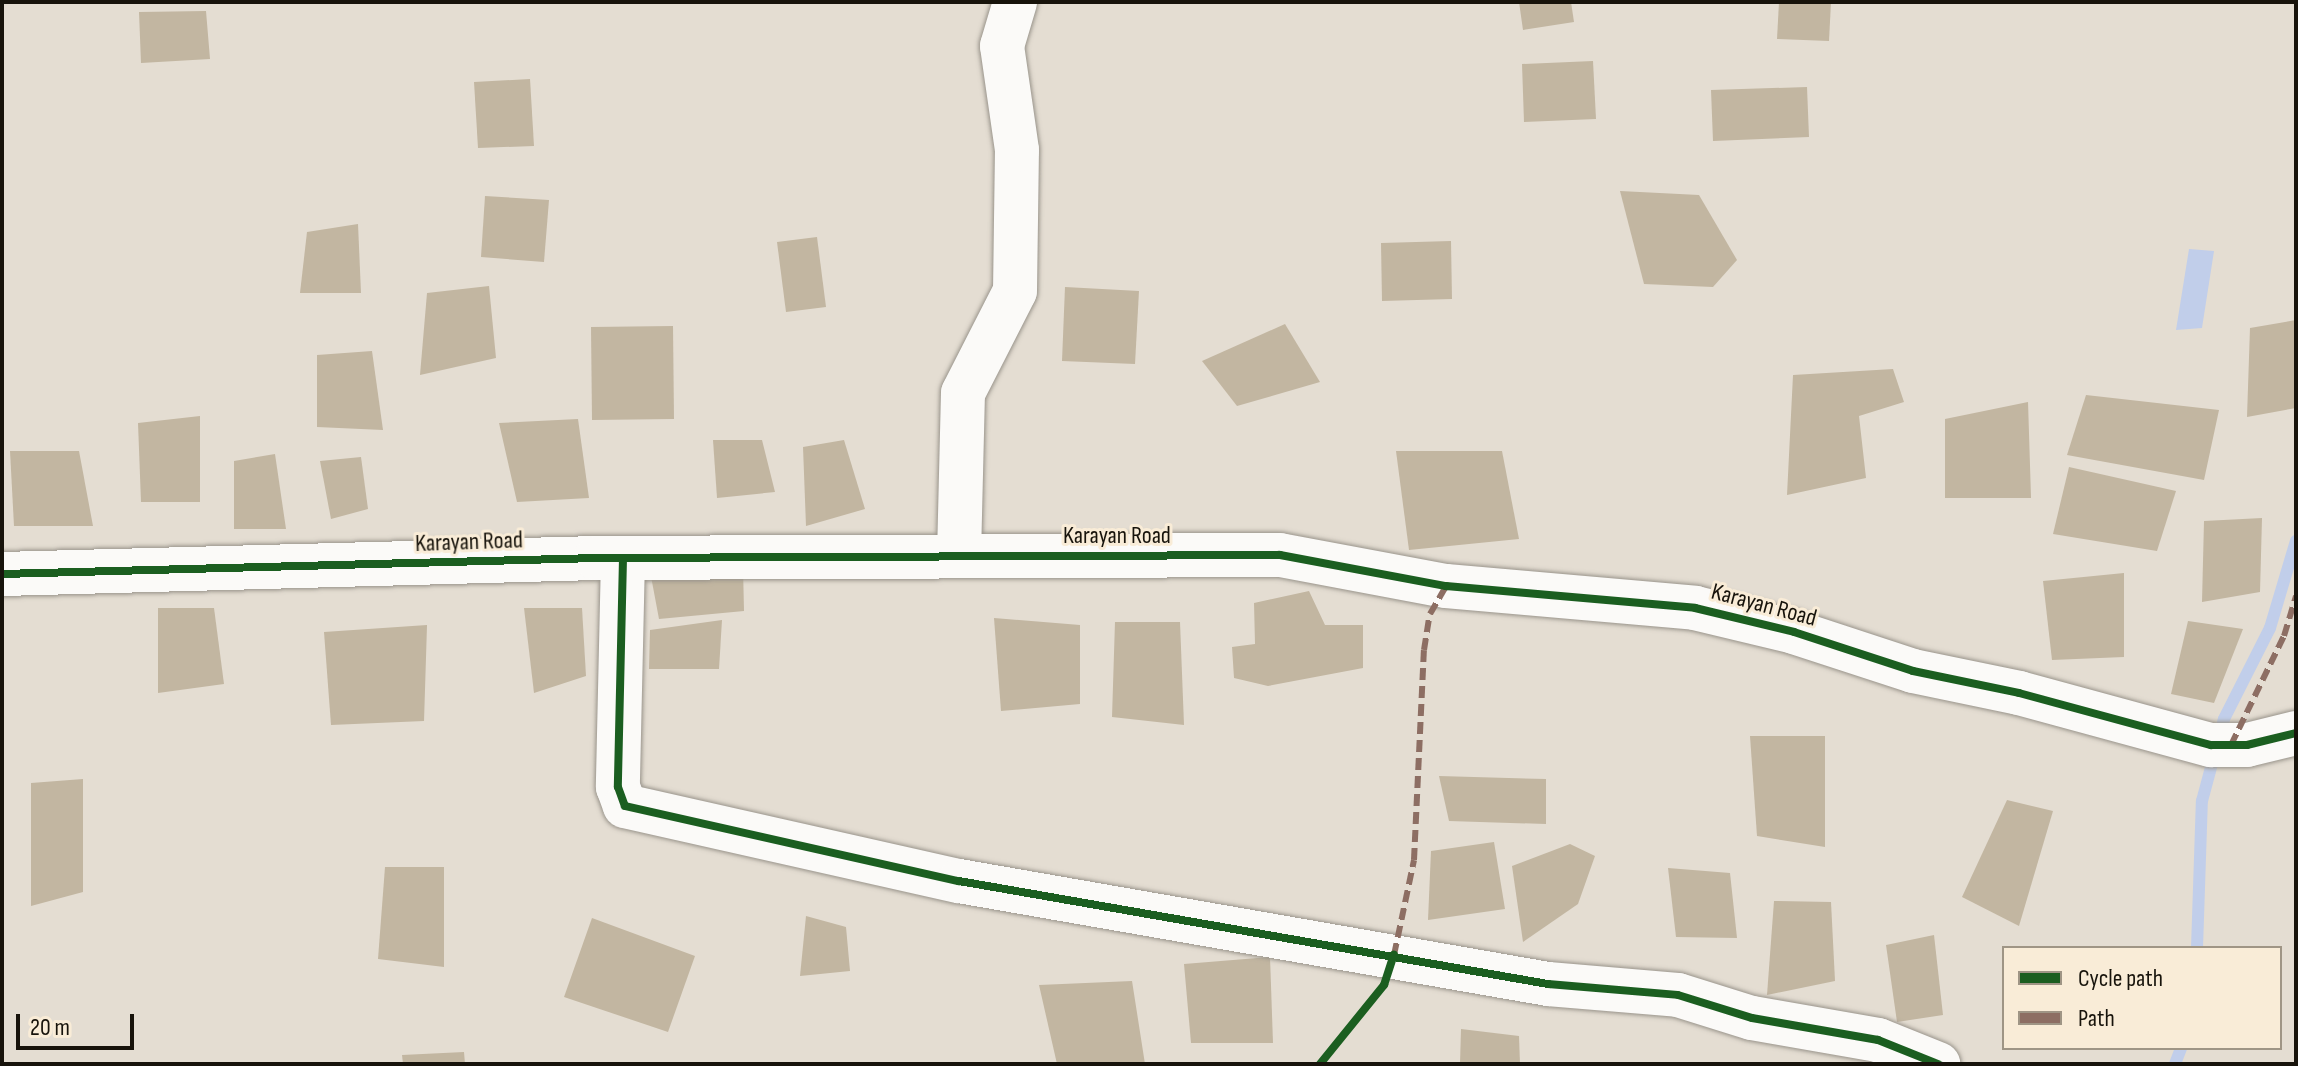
<!DOCTYPE html>
<html>
<head>
<meta charset="utf-8">
<style>
  body { margin:0 }
  #map { position:relative; width:2298px; height:1066px; overflow:hidden; background:#e4ddd2; font-family:"Sofia Sans Condensed",sans-serif }
  div>[style] { position:absolute }
  .water>* { inset:0; background:#c1ceea }
  .stream>* { height:12px; margin:-6px; padding:0 6px; transform-origin:6px; border-radius:6px; background:#c1ceea }
  .building>* { inset:0; background:#c2b6a1 }
  .roads { filter:drop-shadow(0 0 2px #99948b) drop-shadow(0 0 2px #99948b) }
  .minor>* { height:44px; margin:-22px; padding:0 22px; transform-origin:22px; border-radius:22px; background:#fbfaf8 }
  .quiet>* { height:6px; margin-top:-3px; transform-origin:0; background:repeating-linear-gradient(90deg,#8d6e63 0 12px,transparent 0 18px) }
  .cycleway>* { height:8px; margin:-4px; padding:0 4px; transform-origin:4px; border-radius:4px; background:#1b5e20 }
  span { translate:-50% -50%; white-space:nowrap; text-align:center; line-height:1.15; -webkit-text-stroke:6px #f9ecd7; paint-order:stroke }
  .street-label { font-size:24px; color:#17130b }
  .frame { position:absolute; inset:0; border:4px solid #17130b; pointer-events:none }
  .legend { position:absolute; left:2002px; top:946px; width:280px; height:104px; box-sizing:border-box; background:#f9ecd7; border:2px solid #9f9585; margin:0; padding:10px 14px; list-style:none; font-size:24px; color:#17130b }
  .legend li { display:flex; align-items:center; gap:16px; height:40px }
  .legend b { width:40px; border:2px solid #9f9585 }
  .scale { position:absolute; left:16px; top:1014px; width:118px; height:36px; box-sizing:border-box; border:4px solid #17130b; border-top:0; padding-left:10px; font-size:24px; line-height:28px; white-space:nowrap; color:#17130b; -webkit-text-stroke:6px #f9ecd7; paint-order:stroke }
</style>
</head>
<body>
<div id="map">
  <div class="water">
    <i style="clip-path:polygon(2189px 249px,2214px 251px,2202px 328px,2176px 330px)"></i>
  </div>
  <div class="stream">
    <i style="left:2197px;top:948px;width:147px;rotate:-88.1deg"></i>
    <i style="left:2202px;top:801px;width:85px;rotate:-75deg"></i>
    <i style="left:2224px;top:719px;width:102px;rotate:-63.2deg"></i>
    <i style="left:2270px;top:628px;width:91px;rotate:-73.4deg"></i>
    <i style="left:2175px;top:1064px;width:17px;rotate:-69deg"></i>
  </div>
  <div class="building">
    <i style="clip-path:polygon(1519px 2px,1571px 2px,1574px 22px,1523px 30px)"></i>
    <i style="clip-path:polygon(1779px 2px,1831px 2px,1829px 41px,1777px 39px)"></i>
    <i style="clip-path:polygon(206px 11px,210px 59px,141px 63px,139px 12px)"></i>
    <i style="clip-path:polygon(1593px 61px,1596px 119px,1524px 122px,1522px 64px)"></i>
    <i style="clip-path:polygon(530px 79px,534px 146px,478px 148px,474px 82px)"></i>
    <i style="clip-path:polygon(1807px 87px,1809px 137px,1713px 141px,1711px 90px)"></i>
    <i style="clip-path:polygon(1620px 191px,1699px 195px,1737px 260px,1713px 287px,1644px 284px)"></i>
    <i style="clip-path:polygon(485px 196px,549px 200px,544px 262px,481px 257px)"></i>
    <i style="clip-path:polygon(358px 224px,361px 293px,300px 293px,307px 232px)"></i>
    <i style="clip-path:polygon(817px 237px,826px 307px,786px 312px,777px 242px)"></i>
    <i style="clip-path:polygon(1451px 241px,1452px 299px,1382px 301px,1381px 243px)"></i>
    <i style="clip-path:polygon(489px 286px,496px 358px,420px 375px,427px 293px)"></i>
    <i style="clip-path:polygon(1065px 287px,1139px 291px,1135px 364px,1062px 361px)"></i>
    <i style="clip-path:polygon(2296px 320px,2296px 408px,2247px 417px,2250px 328px)"></i>
    <i style="clip-path:polygon(1285px 324px,1320px 382px,1237px 406px,1202px 361px)"></i>
    <i style="clip-path:polygon(673px 326px,674px 419px,592px 420px,591px 327px)"></i>
    <i style="clip-path:polygon(372px 351px,383px 430px,317px 427px,317px 355px)"></i>
    <i style="clip-path:polygon(1893px 369px,1904px 402px,1859px 416px,1866px 478px,1787px 495px,1793px 375px)"></i>
    <i style="clip-path:polygon(2086px 395px,2219px 410px,2204px 480px,2067px 455px)"></i>
    <i style="clip-path:polygon(2028px 402px,2031px 498px,1945px 498px,1945px 419px)"></i>
    <i style="clip-path:polygon(200px 416px,200px 502px,141px 502px,138px 423px)"></i>
    <i style="clip-path:polygon(578px 419px,589px 498px,517px 502px,499px 423px)"></i>
    <i style="clip-path:polygon(713px 440px,762px 440px,775px 492px,717px 498px)"></i>
    <i style="clip-path:polygon(844px 440px,865px 509px,806px 526px,803px 447px)"></i>
    <i style="clip-path:polygon(10px 451px,79px 451px,93px 526px,14px 526px)"></i>
    <i style="clip-path:polygon(1396px 451px,1502px 451px,1519px 539px,1409px 550px)"></i>
    <i style="clip-path:polygon(275px 454px,286px 529px,234px 529px,234px 461px)"></i>
    <i style="clip-path:polygon(361px 457px,368px 509px,331px 519px,320px 461px)"></i>
    <i style="clip-path:polygon(2069px 467px,2176px 491px,2157px 551px,2053px 534px)"></i>
    <i style="clip-path:polygon(2262px 518px,2260px 592px,2202px 602px,2204px 521px)"></i>
    <i style="clip-path:polygon(743px 567px,744px 611px,659px 619px,650px 571px)"></i>
    <i style="clip-path:polygon(2124px 573px,2124px 657px,2052px 660px,2043px 581px)"></i>
    <i style="clip-path:polygon(1309px 591px,1325px 625px,1363px 625px,1363px 668px,1268px 686px,1234px 678px,1232px 647px,1255px 644px,1254px 603px)"></i>
    <i style="clip-path:polygon(158px 608px,214px 608px,224px 684px,158px 693px)"></i>
    <i style="clip-path:polygon(524px 608px,582px 608px,586px 676px,534px 693px)"></i>
    <i style="clip-path:polygon(994px 618px,1080px 625px,1080px 704px,1001px 711px)"></i>
    <i style="clip-path:polygon(722px 620px,719px 669px,649px 669px,650px 630px)"></i>
    <i style="clip-path:polygon(2188px 621px,2243px 629px,2214px 703px,2171px 694px)"></i>
    <i style="clip-path:polygon(1115px 622px,1180px 622px,1184px 725px,1112px 717px)"></i>
    <i style="clip-path:polygon(427px 625px,424px 721px,331px 725px,324px 632px)"></i>
    <i style="clip-path:polygon(1750px 736px,1825px 736px,1825px 847px,1757px 836px)"></i>
    <i style="clip-path:polygon(1439px 776px,1546px 779px,1546px 824px,1449px 821px)"></i>
    <i style="clip-path:polygon(83px 779px,83px 892px,31px 906px,31px 783px)"></i>
    <i style="clip-path:polygon(2007px 800px,2053px 811px,2019px 926px,1962px 897px)"></i>
    <i style="clip-path:polygon(1494px 842px,1505px 909px,1428px 920px,1431px 851px)"></i>
    <i style="clip-path:polygon(1570px 844px,1595px 856px,1578px 904px,1523px 942px,1512px 866px)"></i>
    <i style="clip-path:polygon(385px 867px,444px 867px,444px 967px,378px 959px)"></i>
    <i style="clip-path:polygon(1668px 868px,1730px 873px,1737px 938px,1676px 937px)"></i>
    <i style="clip-path:polygon(1774px 901px,1831px 902px,1835px 981px,1767px 995px)"></i>
    <i style="clip-path:polygon(806px 916px,846px 927px,850px 971px,800px 976px)"></i>
    <i style="clip-path:polygon(592px 918px,695px 956px,668px 1032px,564px 997px)"></i>
    <i style="clip-path:polygon(1934px 935px,1943px 1015px,1897px 1022px,1886px 945px)"></i>
    <i style="clip-path:polygon(1270px 957px,1273px 1043px,1191px 1043px,1184px 964px)"></i>
    <i style="clip-path:polygon(1132px 981px,1145px 1064px,1057px 1064px,1039px 985px)"></i>
    <i style="clip-path:polygon(1461px 1029px,1519px 1036px,1520px 1064px,1460px 1064px)"></i>
    <i style="clip-path:polygon(464px 1052px,465px 1064px,403px 1064px,402px 1055px)"></i>
  </div>
  <div class="roads">
    <div class="minor">
      <i style="left:959px;top:556px;width:163px;rotate:-88.6deg"></i>
      <i style="left:963px;top:393px;width:114px;rotate:-63deg"></i>
      <i style="left:1015px;top:291px;width:141px;rotate:-89.2deg"></i>
      <i style="left:1017px;top:150px;width:105px;rotate:-98.2deg"></i>
      <i style="left:1002px;top:46px;width:46px;rotate:-73.5deg"></i>
      <i style="left:623px;top:558px;width:229px;rotate:91.3deg"></i>
      <i style="left:618px;top:787px;width:20px;rotate:70deg"></i>
      <i style="left:625px;top:806px;width:342px;rotate:12.7deg"></i>
      <i style="left:959px;top:881px;width:598px;rotate:9.92deg"></i>
      <i style="left:1548px;top:984px;width:130px;rotate:4.8deg"></i>
      <i style="left:1678px;top:995px;width:77px;rotate:17.3deg"></i>
      <i style="left:1752px;top:1018px;width:128px;rotate:9.9deg"></i>
      <i style="left:1878px;top:1040px;width:65px;rotate:21.8deg"></i>
      <i style="left:2px;top:574px;width:594px;rotate:-1.54deg"></i>
      <i style="left:596px;top:558px;width:684px;rotate:-0.25deg"></i>
      <i style="left:1280px;top:555px;width:169px;rotate:10.6deg"></i>
      <i style="left:1446px;top:586px;width:250px;rotate:5deg"></i>
      <i style="left:1695px;top:608px;width:102px;rotate:13.6deg"></i>
      <i style="left:1794px;top:632px;width:125px;rotate:18.1deg"></i>
      <i style="left:1913px;top:671px;width:108px;rotate:11.7deg"></i>
      <i style="left:2019px;top:693px;width:199px;rotate:15.2deg"></i>
      <i style="left:2211px;top:745px;width:36px"></i>
      <i style="left:2247px;top:745px;width:50px;rotate:-13.8deg"></i>
    </div>
  </div>
  <div class="quiet">
    <i style="left:2231px;top:745px;width:121px;rotate:-64.1deg"></i>
    <i style="left:2284px;top:636px;width:42px;rotate:-73.3deg"></i>
    <i style="left:1394px;top:955px;width:97px;rotate:-78.1deg"></i>
    <i style="left:1414px;top:860px;width:210px;rotate:-87.3deg"></i>
    <i style="left:1424px;top:650px;width:36px;rotate:-81deg"></i>
    <i style="left:1430px;top:614px;width:32px;rotate:-60deg"></i>
  </div>
  <div class="cycleway">
    <i style="left:623px;top:558px;width:229px;rotate:91.3deg"></i>
    <i style="left:618px;top:787px;width:20px;rotate:70deg"></i>
    <i style="left:625px;top:806px;width:342px;rotate:12.7deg"></i>
    <i style="left:959px;top:881px;width:598px;rotate:9.92deg"></i>
    <i style="left:1548px;top:984px;width:130px;rotate:4.8deg"></i>
    <i style="left:1678px;top:995px;width:77px;rotate:17.3deg"></i>
    <i style="left:1752px;top:1018px;width:128px;rotate:9.9deg"></i>
    <i style="left:1878px;top:1040px;width:65px;rotate:21.8deg"></i>
    <i style="left:2px;top:574px;width:594px;rotate:-1.54deg"></i>
    <i style="left:596px;top:558px;width:684px;rotate:-0.25deg"></i>
    <i style="left:1280px;top:555px;width:169px;rotate:10.6deg"></i>
    <i style="left:1446px;top:586px;width:250px;rotate:5deg"></i>
    <i style="left:1695px;top:608px;width:102px;rotate:13.6deg"></i>
    <i style="left:1794px;top:632px;width:125px;rotate:18.1deg"></i>
    <i style="left:1913px;top:671px;width:108px;rotate:11.7deg"></i>
    <i style="left:2019px;top:693px;width:199px;rotate:15.2deg"></i>
    <i style="left:2211px;top:745px;width:36px"></i>
    <i style="left:2247px;top:745px;width:50px;rotate:-13.8deg"></i>
    <i style="left:1320px;top:1064px;width:102px;rotate:-51deg"></i>
    <i style="left:1384px;top:985px;width:32px;rotate:-72deg"></i>
  </div>
  <div class="street-label">
    <span style="left:1117px;top:536px">Karayan Road</span>
    <span style="left:469px;top:542px;rotate:-2deg">Karayan Road</span>
    <span style="left:1764px;top:605px;rotate:15deg">Karayan Road</span>
  </div>
  <div class="frame"></div>
  <ul class="legend">
  <li><b style="height:10px;background:#1b5e20"></b>Cycle path</li>
  <li><b style="height:10px;background:#8d6e63"></b>Path</li>
  </ul>
  <div class="scale">20 m</div>
</div>
</body>
</html>
